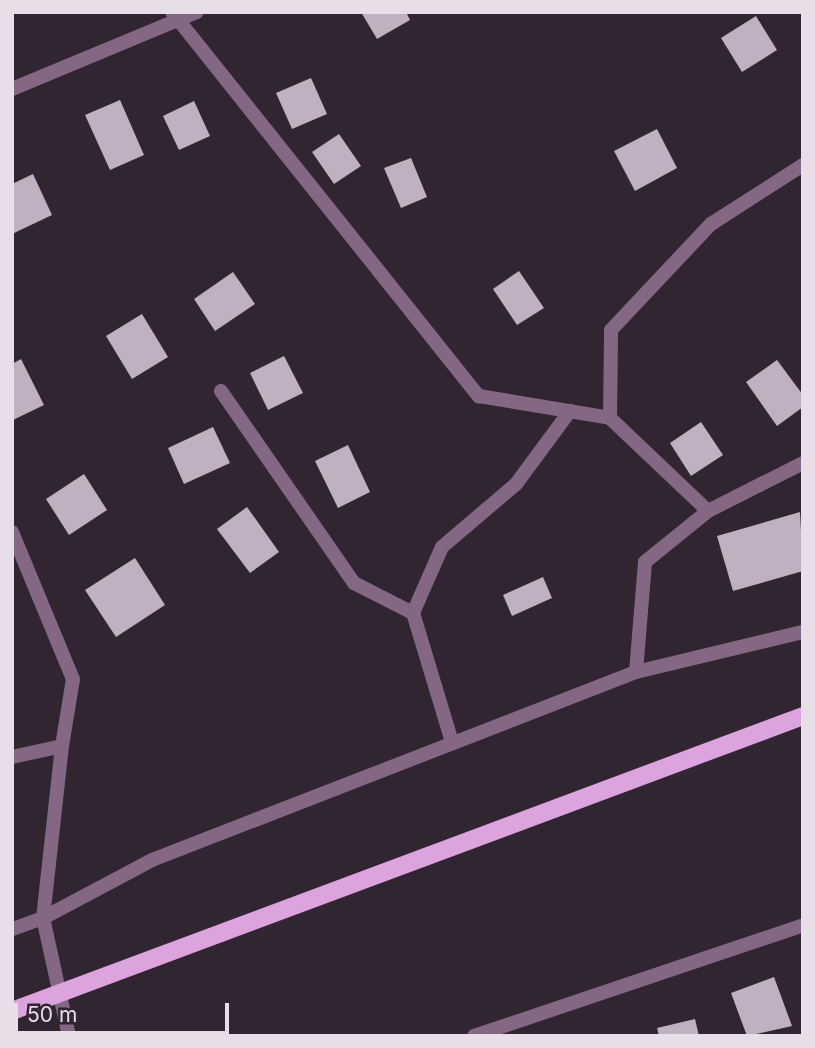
<!DOCTYPE html>
<html>
<head>
<meta charset="utf-8">
<style>
  body { margin:0 }
  #map { position:relative; width:815px; height:1048px; overflow:hidden; background:#312531; font-family:Inter,sans-serif }
  div>[style] { position:absolute }
  .building>* { inset:0; background:#c1b0c1 }
  .street>* { height:14px; margin:-7px; padding:0 7px; transform-origin:7px; border-radius:7px; background:#836783 }
  .primary>* { height:18px; margin:-9px; padding:0 9px; transform-origin:9px; border-radius:9px; background:#dda3de }
  span { translate:-50% -50%; white-space:nowrap; text-align:center; line-height:1.15; -webkit-text-stroke:7px #312531; paint-order:stroke }
  .frame { position:absolute; inset:0; border:14px solid #e7dee7; pointer-events:none }
  .scale { position:absolute; left:14px; top:1003px; width:215px; height:32px; box-sizing:border-box; border:4px solid #e7dee7; border-top:0; padding-left:9px; font-size:21px; line-height:24px; white-space:nowrap; color:#e7dee7; -webkit-text-stroke:5px #312531; paint-order:stroke }
</style>
</head>
<body>
<div id="map">
  <div class="building">
    <i style="clip-path:polygon(361px 12px,406px 12px,410px 20px,377px 39px)"></i>
    <i style="clip-path:polygon(756px 16px,777px 50px,742px 72px,721px 38px)"></i>
    <i style="clip-path:polygon(311px 78px,327px 114px,292px 129px,276px 93px)"></i>
    <i style="clip-path:polygon(120px 100px,144px 155px,110px 170px,85px 115px)"></i>
    <i style="clip-path:polygon(194px 101px,210px 136px,179px 150px,163px 116px)"></i>
    <i style="clip-path:polygon(657px 129px,677px 168px,635px 191px,614px 151px)"></i>
    <i style="clip-path:polygon(339px 134px,361px 166px,334px 184px,312px 152px)"></i>
    <i style="clip-path:polygon(411px 158px,427px 197px,401px 208px,384px 168px)"></i>
    <i style="clip-path:polygon(33px 174px,52px 215px,12px 234px,12px 184px)"></i>
    <i style="clip-path:polygon(519px 271px,544px 308px,517px 325px,493px 289px)"></i>
    <i style="clip-path:polygon(233px 272px,255px 304px,215px 331px,194px 299px)"></i>
    <i style="clip-path:polygon(142px 314px,168px 357px,132px 379px,106px 336px)"></i>
    <i style="clip-path:polygon(284px 356px,303px 393px,268px 410px,250px 373px)"></i>
    <i style="clip-path:polygon(21px 359px,44px 405px,13px 420px,12px 364px)"></i>
    <i style="clip-path:polygon(777px 360px,803px 395px,803px 407px,777px 426px,746px 382px)"></i>
    <i style="clip-path:polygon(701px 422px,723px 455px,691px 476px,670px 443px)"></i>
    <i style="clip-path:polygon(213px 427px,230px 463px,184px 484px,168px 448px)"></i>
    <i style="clip-path:polygon(348px 445px,370px 492px,338px 508px,315px 461px)"></i>
    <i style="clip-path:polygon(84px 474px,107px 510px,69px 535px,46px 499px)"></i>
    <i style="clip-path:polygon(247px 507px,279px 552px,250px 573px,217px 529px)"></i>
    <i style="clip-path:polygon(800px 512px,803px 571px,733px 591px,717px 536px)"></i>
    <i style="clip-path:polygon(135px 558px,165px 605px,116px 637px,85px 590px)"></i>
    <i style="clip-path:polygon(543px 577px,552px 598px,512px 616px,503px 595px)"></i>
    <i style="clip-path:polygon(774px 977px,792px 1026px,747px 1036px,731px 993px)"></i>
    <i style="clip-path:polygon(695px 1019px,699px 1036px,659px 1036px,657px 1028px)"></i>
  </div>
  <div class="street">
    <i style="left:172px;top:12px;width:492px;rotate:51.4deg"></i>
    <i style="left:479px;top:396px;width:133px;rotate:9.5deg"></i>
    <i style="left:12px;top:89px;width:200px;rotate:-22.6deg"></i>
    <i style="left:221px;top:391px;width:234px;rotate:55.3deg"></i>
    <i style="left:354px;top:583px;width:66px;rotate:27deg"></i>
    <i style="left:708px;top:511px;width:106px;rotate:-26.8deg"></i>
    <i style="left:12px;top:532px;width:159px;rotate:67.5deg"></i>
    <i style="left:73px;top:679px;width:68px;rotate:99.3deg"></i>
    <i style="left:636px;top:672px;width:172px;rotate:-13.5deg"></i>
    <i style="left:452px;top:742px;width:135px;rotate:-106.8deg"></i>
    <i style="left:413px;top:613px;width:72px;rotate:-66.3deg"></i>
    <i style="left:442px;top:547px;width:97px;rotate:-40.4deg"></i>
    <i style="left:516px;top:484px;width:91px;rotate:-53.5deg"></i>
    <i style="left:12px;top:757px;width:51px;rotate:-12.4deg"></i>
    <i style="left:62px;top:746px;width:173px;rotate:96.3deg"></i>
    <i style="left:43px;top:918px;width:33px;rotate:160deg"></i>
    <i style="left:69px;top:1036px;width:121px;rotate:-102.4deg"></i>
    <i style="left:43px;top:918px;width:123px;rotate:-28deg"></i>
    <i style="left:152px;top:860px;width:519px;rotate:-21.23deg"></i>
    <i style="left:636px;top:672px;width:110px;rotate:-85.3deg"></i>
    <i style="left:645px;top:562px;width:81px;rotate:-39deg"></i>
    <i style="left:708px;top:511px;width:135px;rotate:-136.5deg"></i>
    <i style="left:610px;top:418px;width:88px;rotate:-89.3deg"></i>
    <i style="left:611px;top:330px;width:146px;rotate:-46.7deg"></i>
    <i style="left:711px;top:224px;width:109px;rotate:-32.7deg"></i>
    <i style="left:474px;top:1036px;width:347px;rotate:-18.6deg"></i>
  </div>
  <div class="primary">
    <i style="left:12px;top:1011px;width:844px;rotate:-20.45deg"></i>
  </div>
  <div class="frame"></div>
  <div class="scale">50 m</div>
</div>
</body>
</html>
